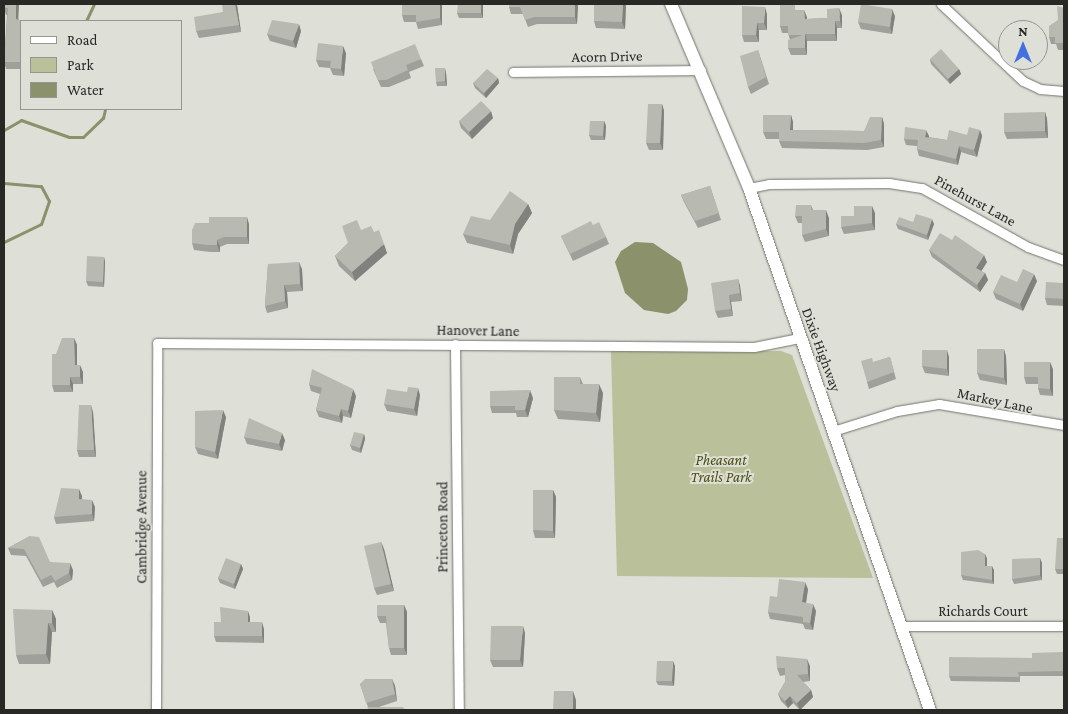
<!DOCTYPE html>
<html>
<head>
<meta charset="utf-8">
<style>
  body { margin:0 }
  #map { position:relative; width:1068px; height:714px; overflow:hidden; background:#dedfd7; font-family:"Crimson Pro",serif }
  div>[style] { position:absolute }
  .green>* { inset:0; background:#bac09a }
  .water>* { inset:0; background:#8b916b }
  .stream>* { height:3px; margin:-1.5px; padding:0 1.5px; transform-origin:1.5px; border-radius:1.5px; background:#8b916b }
  .roads { filter:drop-shadow(0 0 1px #73746d) drop-shadow(0 0 1px #73746d) }
  .street>* { height:9px; margin:-4.5px; padding:0 4.5px; transform-origin:4.5px; border-radius:4.5px; background:#fff }
  .secondary>* { height:12px; margin:-6px; padding:0 6px; transform-origin:6px; border-radius:6px; background:#fff }
  .wall>* { inset:0; background:#9ea099 }
  .shaded-wall>* { inset:0; background:#81827d }
  .building>* { inset:0; background:#b8bab2 }
  span { translate:-50% -50%; white-space:nowrap; text-align:center; line-height:1.15; -webkit-text-stroke:4px #dedfd7; paint-order:stroke }
  .street-label { font-size:15px; color:#282825 }
  .park-label { font-size:15px; color:#484e0e; font-style:italic }
  .frame { position:absolute; inset:0; border:5px solid #282825; pointer-events:none }
  .legend { position:absolute; left:20px; top:20px; width:162px; height:90px; box-sizing:border-box; background:#dedfd7; border:1px solid #959690; margin:0; padding:6px 9px; list-style:none; font-size:15px; color:#282825 }
  .legend li { display:flex; align-items:center; gap:10px; height:25px }
  .legend b { width:25px; border:1px solid #959690 }
  .north { position:absolute; left:998px; top:20px; width:50px; height:50px; box-sizing:border-box; background:#dedfd7; border:1px solid #959690; border-radius:50%; rotate:0deg; font-size:14px; font-weight:700; line-height:20px; text-align:center; color:#282825 }
  .north::after { content:''; display:block; margin:auto; width:18px; height:22px; background:#4370e1; clip-path:polygon(50% 0,100% 100%,50% 72%,0 100%) }
</style>
</head>
<body>
<div id="map">
  <div class="green">
    <i style="clip-path:polygon(611px 351px,781px 351px,792px 355px,873px 578px,617px 576px)"></i>
  </div>
  <div class="water">
    <i style="clip-path:polygon(635px 242px,653px 243px,681px 262px,688px 289px,687px 300px,676px 311px,668px 314px,644px 310px,625px 293px,615px 262px,621px 251px)"></i>
  </div>
  <div class="stream">
    <i style="left:86px;top:21px;width:19px;rotate:-65deg"></i>
    <i style="left:4px;top:130px;width:20px;rotate:-30deg"></i>
    <i style="left:21px;top:120px;width:51px;rotate:19.5deg"></i>
    <i style="left:69px;top:137px;width:14px"></i>
    <i style="left:83px;top:137px;width:28px;rotate:-44deg"></i>
    <i style="left:103px;top:118px;width:9px;rotate:-77deg"></i>
    <i style="left:4px;top:183px;width:37px;rotate:5deg"></i>
    <i style="left:41px;top:186px;width:17px;rotate:62deg"></i>
    <i style="left:49px;top:201px;width:24px;rotate:109deg"></i>
    <i style="left:41px;top:224px;width:41px;rotate:154.1deg"></i>
  </div>
  <div class="roads">
    <div class="street">
      <i style="left:941px;top:4px;width:112px;rotate:43.2deg"></i>
      <i style="left:1023px;top:81px;width:19px;rotate:25deg"></i>
      <i style="left:1040px;top:89px;width:24px;rotate:5deg"></i>
      <i style="left:513px;top:72px;width:188px;rotate:-0.6deg"></i>
      <i style="left:749px;top:188px;width:20px;rotate:-11deg"></i>
      <i style="left:769px;top:184px;width:120px;rotate:-0.5deg"></i>
      <i style="left:889px;top:183px;width:33px;rotate:9deg"></i>
      <i style="left:922px;top:188px;width:121px;rotate:29.1deg"></i>
      <i style="left:1028px;top:247px;width:38px;rotate:20deg"></i>
      <i style="left:455px;top:344px;width:366px;rotate:89.4deg"></i>
      <i style="left:833px;top:431px;width:67px;rotate:-17.4deg"></i>
      <i style="left:897px;top:411px;width:43px;rotate:-9.5deg"></i>
      <i style="left:939px;top:404px;width:127px;rotate:9.5deg"></i>
      <i style="left:901px;top:626px;width:163px"></i>
      <i style="left:156px;top:710px;width:367px;rotate:-89.8deg"></i>
      <i style="left:157px;top:343px;width:597px;rotate:0.38deg"></i>
      <i style="left:754px;top:347px;width:46px;rotate:-11.3deg"></i>
    </div>
    <div class="secondary">
      <i style="left:671px;top:4px;width:200px;rotate:67deg"></i>
      <i style="left:749px;top:188px;width:552px;rotate:70.88deg"></i>
    </div>
  </div>
  <div class="wall">
    <i style="clip-path:polygon(4px 4px,19px 20px,21px 24px,21px 69px,6px 69px,4px 62px,7px 15px,6px 15px,4px 9px)"></i>
    <i style="clip-path:polygon(402px 4px,442px 4px,442px 25px,418px 29px,416px 22px,404px 22px,402px 15px)"></i>
    <i style="clip-path:polygon(483px 4px,483px 18px,459px 18px,457px 13px)"></i>
    <i style="clip-path:polygon(561px 4px,578px 4px,577px 24px,537px 24px,528px 27px,523px 14px,511px 14px,509px 7px)"></i>
    <i style="clip-path:polygon(626px 4px,625px 29px,596px 28px,594px 21px)"></i>
    <i style="clip-path:polygon(237px 5px,241px 32px,199px 38px,196px 31px,223px 12px)"></i>
    <i style="clip-path:polygon(1064px 8px,1064px 50px,1058px 50px,1056px 44px,1051px 44px,1049px 37px)"></i>
    <i style="clip-path:polygon(798px 10px,804px 10px,807px 19px,827px 18px,842px 15px,842px 28px,837px 28px,837px 41px,807px 41px,807px 55px,791px 55px,788px 48px,790px 40px,788px 33px,782px 33px,780px 26px)"></i>
    <i style="clip-path:polygon(767px 14px,767px 30px,759px 30px,759px 42px,744px 42px,742px 35px)"></i>
    <i style="clip-path:polygon(895px 16px,892px 34px,861px 29px,858px 22px)"></i>
    <i style="clip-path:polygon(301px 31px,296px 48px,270px 41px,267px 34px)"></i>
    <i style="clip-path:polygon(758px 50px,769px 84px,751px 94px,748px 87px)"></i>
    <i style="clip-path:polygon(346px 53px,344px 76px,333px 75px,330px 68px,319px 67px,316px 60px)"></i>
    <i style="clip-path:polygon(421px 59px,424px 66px,409px 72px,411px 78px,389px 87px,381px 87px,373px 69px)"></i>
    <i style="clip-path:polygon(930px 59px,959px 69px,961px 74px,950px 84px,931px 64px)"></i>
    <i style="clip-path:polygon(446px 73px,447px 86px,437px 86px,436px 82px)"></i>
    <i style="clip-path:polygon(498px 78px,499px 83px,486px 98px,475px 88px,473px 83px)"></i>
    <i style="clip-path:polygon(662px 104px,664px 111px,663px 150px,649px 150px,646px 143px)"></i>
    <i style="clip-path:polygon(1045px 112px,1047px 119px,1048px 138px,1007px 139px,1004px 132px)"></i>
    <i style="clip-path:polygon(791px 115px,793px 122px,793px 130px,864px 131px,882px 117px,884px 124px,884px 147px,867px 150px,782px 148px,779px 141px,779px 139px,766px 139px,763px 132px)"></i>
    <i style="clip-path:polygon(493px 118px,472px 139px,461px 128px,459px 121px)"></i>
    <i style="clip-path:polygon(604px 121px,606px 126px,605px 140px,591px 140px,589px 135px)"></i>
    <i style="clip-path:polygon(980px 130px,982px 136px,977px 157px,961px 152px,958px 165px,919px 156px,917px 149px,917px 146px,906px 145px,904px 139px,929px 136px,928px 137px,947px 140px,967px 135px)"></i>
    <i style="clip-path:polygon(710px 186px,721px 220px,698px 228px,684px 202px,681px 195px)"></i>
    <i style="clip-path:polygon(528px 204px,532px 213px,518px 234px,513px 254px,467px 243px,463px 234px,490px 220px)"></i>
    <i style="clip-path:polygon(811px 205px,813px 210px,829px 218px,829px 236px,805px 242px,802px 235px,802px 223px,798px 223px,795px 216px)"></i>
    <i style="clip-path:polygon(875px 213px,875px 230px,844px 234px,841px 227px)"></i>
    <i style="clip-path:polygon(913px 222px,934px 224px,928px 240px,898px 229px,896px 224px)"></i>
    <i style="clip-path:polygon(249px 224px,249px 244px,227px 244px,220px 247px,220px 252px,210px 252px,194px 250px,192px 243px)"></i>
    <i style="clip-path:polygon(593px 225px,606px 237px,609px 244px,573px 261px,561px 236px)"></i>
    <i style="clip-path:polygon(361px 230px,374px 232px,387px 253px,355px 281px,339px 266px,335px 256px)"></i>
    <i style="clip-path:polygon(929px 250px,987px 262px,981px 271px,985px 273px,988px 280px,980px 292px,932px 257px)"></i>
    <i style="clip-path:polygon(104px 257px,105px 262px,104px 287px,88px 286px,86px 281px)"></i>
    <i style="clip-path:polygon(268px 264px,302px 269px,303px 291px,287px 292px,288px 308px,267px 313px,265px 306px)"></i>
    <i style="clip-path:polygon(738px 279px,740px 286px,742px 301px,731px 302px,733px 316px,718px 318px,715px 311px)"></i>
    <i style="clip-path:polygon(1037px 281px,1023px 311px,996px 299px,993px 292px,1017px 282px)"></i>
    <i style="clip-path:polygon(1064px 283px,1064px 306px,1047px 305px,1045px 298px)"></i>
    <i style="clip-path:polygon(74px 338px,77px 345px,77px 365px,83px 372px,83px 384px,73px 384px,73px 392px,54px 392px,52px 385px,56px 354px)"></i>
    <i style="clip-path:polygon(1006px 356px,1007px 385px,980px 380px,977px 373px)"></i>
    <i style="clip-path:polygon(890px 357px,896px 379px,869px 389px,867px 382px,874px 362px)"></i>
    <i style="clip-path:polygon(949px 357px,949px 376px,925px 373px,922px 366px)"></i>
    <i style="clip-path:polygon(1053px 369px,1053px 396px,1040px 395px,1038px 388px,1038px 384px,1026px 384px,1024px 377px)"></i>
    <i style="clip-path:polygon(580px 377px,583px 384px,603px 393px,600px 422px,558px 419px,554px 410px)"></i>
    <i style="clip-path:polygon(309px 384px,356px 396px,351px 418px,343px 416px,342px 423px,319px 417px,316px 410px,320px 394px,311px 391px)"></i>
    <i style="clip-path:polygon(420px 395px,417px 416px,387px 411px,384px 404px)"></i>
    <i style="clip-path:polygon(533px 398px,528px 417px,517px 417px,516px 413px,492px 413px,490px 406px)"></i>
    <i style="clip-path:polygon(93px 412px,96px 457px,79px 457px,77px 450px)"></i>
    <i style="clip-path:polygon(226px 417px,218px 459px,198px 454px,195px 447px)"></i>
    <i style="clip-path:polygon(364px 434px,365px 439px,361px 453px,352px 450px,350px 445px)"></i>
    <i style="clip-path:polygon(244px 437px,285px 440px,282px 451px,247px 444px)"></i>
    <i style="clip-path:polygon(553px 490px,556px 497px,555px 538px,535px 538px,533px 530px)"></i>
    <i style="clip-path:polygon(82px 496px,82px 499px,95px 507px,94px 521px,56px 524px,54px 517px)"></i>
    <i style="clip-path:polygon(30px 536px,50px 562px,73px 570px,72px 580px,57px 588px,54px 582px,43px 587px,26px 556px,11px 555px,8px 548px)"></i>
    <i style="clip-path:polygon(1064px 538px,1064px 574px,1057px 574px,1055px 569px)"></i>
    <i style="clip-path:polygon(381px 542px,384px 549px,394px 591px,377px 595px,374px 588px)"></i>
    <i style="clip-path:polygon(985px 554px,987px 559px,987px 566px,994px 570px,994px 584px,963px 580px,961px 575px)"></i>
    <i style="clip-path:polygon(1042px 563px,1042px 580px,1014px 584px,1012px 579px)"></i>
    <i style="clip-path:polygon(241px 564px,243px 569px,235px 589px,220px 583px,218px 578px)"></i>
    <i style="clip-path:polygon(808px 589px,806px 603px,816px 611px,813px 630px,805px 629px,803px 624px,770px 619px,768px 612px,777px 597px)"></i>
    <i style="clip-path:polygon(404px 605px,407px 612px,407px 655px,391px 655px,389px 648px,386px 623px,380px 623px,377px 616px)"></i>
    <i style="clip-path:polygon(52px 610px,56px 619px,56px 632px,52px 632px,50px 664px,19px 664px,16px 655px)"></i>
    <i style="clip-path:polygon(250px 617px,250px 622px,264px 629px,264px 643px,216px 642px,214px 636px,221px 622px)"></i>
    <i style="clip-path:polygon(525px 633px,523px 667px,493px 667px,490px 660px)"></i>
    <i style="clip-path:polygon(1063px 652px,1064px 657px,1064px 676px,1020px 676px,1020px 682px,951px 681px,949px 676px,1032px 658px)"></i>
    <i style="clip-path:polygon(675px 666px,674px 686px,658px 685px,656px 681px)"></i>
    <i style="clip-path:polygon(810px 666px,810px 681px,803px 682px,811px 690px,813px 697px,800px 710px,793px 703px,788px 708px,781px 701px,778px 694px,785px 682px,785px 675px,780px 676px,777px 668px)"></i>
    <i style="clip-path:polygon(392px 679px,395px 686px,397px 701px,379px 707px,403px 707px,404px 710px,369px 710px,360px 684px)"></i>
  </div>
  <div class="shaded-wall">
    <i style="clip-path:polygon(16px 4px,19px 4px,18px 27px,16px 19px)"></i>
    <i style="clip-path:polygon(235px 4px,236px 4px,237px 5px,241px 32px,239px 25px)"></i>
    <i style="clip-path:polygon(440px 4px,442px 4px,442px 25px,440px 18px)"></i>
    <i style="clip-path:polygon(481px 4px,483px 4px,483px 18px,481px 13px)"></i>
    <i style="clip-path:polygon(575px 4px,578px 4px,577px 24px,575px 17px)"></i>
    <i style="clip-path:polygon(623px 4px,626px 4px,625px 29px,622px 22px)"></i>
    <i style="clip-path:polygon(765px 7px,767px 14px,767px 30px,764px 23px)"></i>
    <i style="clip-path:polygon(839px 8px,842px 15px,842px 28px,840px 21px)"></i>
    <i style="clip-path:polygon(892px 9px,895px 16px,892px 34px,890px 27px)"></i>
    <i style="clip-path:polygon(804px 10px,807px 17px,807px 26px,805px 19px)"></i>
    <i style="clip-path:polygon(20px 20px,21px 24px,21px 67px,20px 62px)"></i>
    <i style="clip-path:polygon(835px 21px,837px 28px,837px 41px,835px 34px)"></i>
    <i style="clip-path:polygon(757px 23px,759px 30px,759px 42px,756px 35px)"></i>
    <i style="clip-path:polygon(299px 24px,301px 31px,296px 48px,293px 41px)"></i>
    <i style="clip-path:polygon(805px 34px,807px 41px,807px 55px,805px 48px)"></i>
    <i style="clip-path:polygon(343px 46px,346px 53px,344px 76px,341px 69px)"></i>
    <i style="clip-path:polygon(445px 68px,446px 73px,447px 86px,445px 81px)"></i>
    <i style="clip-path:polygon(959px 69px,961px 74px,950px 84px,948px 79px)"></i>
    <i style="clip-path:polygon(498px 78px,499px 83px,486px 98px,484px 93px)"></i>
    <i style="clip-path:polygon(662px 104px,664px 111px,663px 150px,660px 143px)"></i>
    <i style="clip-path:polygon(491px 111px,493px 118px,472px 139px,469px 132px)"></i>
    <i style="clip-path:polygon(1045px 112px,1047px 119px,1048px 138px,1045px 131px)"></i>
    <i style="clip-path:polygon(791px 115px,793px 122px,793px 137px,790px 130px)"></i>
    <i style="clip-path:polygon(882px 117px,884px 124px,884px 147px,881px 140px)"></i>
    <i style="clip-path:polygon(604px 121px,606px 126px,605px 140px,603px 136px)"></i>
    <i style="clip-path:polygon(926px 130px,929px 136px,928px 143px,925px 137px)"></i>
    <i style="clip-path:polygon(980px 130px,982px 136px,977px 157px,974px 150px)"></i>
    <i style="clip-path:polygon(959px 146px,961px 152px,958px 165px,956px 159px)"></i>
    <i style="clip-path:polygon(528px 204px,532px 213px,518px 234px,513px 254px,510px 245px,515px 224px)"></i>
    <i style="clip-path:polygon(872px 206px,875px 213px,875px 230px,872px 223px)"></i>
    <i style="clip-path:polygon(826px 210px,829px 218px,829px 236px,826px 229px)"></i>
    <i style="clip-path:polygon(247px 217px,249px 224px,249px 244px,247px 237px)"></i>
    <i style="clip-path:polygon(932px 219px,934px 224px,928px 240px,927px 235px)"></i>
    <i style="clip-path:polygon(217px 240px,220px 247px,220px 252px,217px 245px)"></i>
    <i style="clip-path:polygon(384px 244px,387px 253px,355px 281px,352px 272px)"></i>
    <i style="clip-path:polygon(984px 255px,987px 262px,979px 275px,976px 268px)"></i>
    <i style="clip-path:polygon(104px 257px,105px 262px,104px 287px,103px 282px)"></i>
    <i style="clip-path:polygon(299px 262px,302px 269px,303px 291px,300px 284px)"></i>
    <i style="clip-path:polygon(985px 273px,988px 280px,980px 292px,977px 285px)"></i>
    <i style="clip-path:polygon(1034px 274px,1037px 281px,1023px 311px,1020px 304px)"></i>
    <i style="clip-path:polygon(738px 279px,740px 286px,742px 301px,740px 293px)"></i>
    <i style="clip-path:polygon(284px 285px,287px 292px,288px 308px,285px 301px)"></i>
    <i style="clip-path:polygon(729px 295px,731px 302px,733px 316px,731px 309px)"></i>
    <i style="clip-path:polygon(74px 338px,77px 345px,77px 372px,75px 365px)"></i>
    <i style="clip-path:polygon(1004px 349px,1006px 356px,1007px 385px,1004px 378px)"></i>
    <i style="clip-path:polygon(947px 350px,949px 357px,949px 376px,947px 369px)"></i>
    <i style="clip-path:polygon(1050px 362px,1053px 369px,1053px 396px,1050px 389px)"></i>
    <i style="clip-path:polygon(80px 365px,83px 372px,83px 384px,80px 377px)"></i>
    <i style="clip-path:polygon(70px 377px,73px 384px,73px 392px,70px 385px)"></i>
    <i style="clip-path:polygon(599px 384px,603px 393px,600px 422px,596px 413px)"></i>
    <i style="clip-path:polygon(418px 388px,420px 395px,417px 416px,414px 409px)"></i>
    <i style="clip-path:polygon(353px 389px,356px 396px,351px 418px,348px 411px)"></i>
    <i style="clip-path:polygon(530px 390px,533px 398px,528px 417px,525px 410px)"></i>
    <i style="clip-path:polygon(91px 405px,93px 412px,96px 457px,94px 450px)"></i>
    <i style="clip-path:polygon(341px 409px,343px 416px,342px 423px,339px 416px)"></i>
    <i style="clip-path:polygon(223px 410px,226px 417px,218px 459px,215px 452px)"></i>
    <i style="clip-path:polygon(282px 433px,285px 440px,282px 451px,279px 444px)"></i>
    <i style="clip-path:polygon(364px 434px,365px 439px,361px 453px,360px 448px)"></i>
    <i style="clip-path:polygon(79px 489px,82px 496px,81px 506px,79px 499px)"></i>
    <i style="clip-path:polygon(553px 490px,556px 497px,555px 538px,553px 531px)"></i>
    <i style="clip-path:polygon(92px 500px,95px 507px,94px 521px,92px 514px)"></i>
    <i style="clip-path:polygon(381px 542px,384px 549px,394px 591px,391px 584px)"></i>
    <i style="clip-path:polygon(985px 554px,987px 559px,987px 571px,985px 566px)"></i>
    <i style="clip-path:polygon(1040px 558px,1042px 563px,1042px 580px,1040px 575px)"></i>
    <i style="clip-path:polygon(70px 563px,73px 570px,72px 580px,69px 573px)"></i>
    <i style="clip-path:polygon(241px 564px,243px 569px,235px 589px,234px 584px)"></i>
    <i style="clip-path:polygon(992px 566px,994px 570px,994px 584px,992px 580px)"></i>
    <i style="clip-path:polygon(805px 582px,808px 589px,805px 609px,802px 602px)"></i>
    <i style="clip-path:polygon(813px 604px,816px 611px,813px 630px,810px 623px)"></i>
    <i style="clip-path:polygon(404px 605px,407px 612px,407px 655px,404px 648px)"></i>
    <i style="clip-path:polygon(52px 610px,56px 619px,56px 632px,52px 623px)"></i>
    <i style="clip-path:polygon(248px 611px,250px 617px,250px 628px,248px 622px)"></i>
    <i style="clip-path:polygon(262px 622px,264px 629px,264px 643px,262px 636px)"></i>
    <i style="clip-path:polygon(48px 623px,52px 632px,50px 664px,46px 654px)"></i>
    <i style="clip-path:polygon(523px 626px,525px 633px,523px 667px,520px 660px)"></i>
    <i style="clip-path:polygon(1063px 652px,1064px 657px,1064px 675px,1063px 671px)"></i>
    <i style="clip-path:polygon(807px 659px,810px 666px,810px 681px,808px 674px)"></i>
    <i style="clip-path:polygon(673px 661px,675px 666px,674px 686px,672px 681px)"></i>
    <i style="clip-path:polygon(392px 679px,395px 686px,397px 701px,395px 694px)"></i>
    <i style="clip-path:polygon(811px 690px,813px 697px,800px 710px,797px 703px)"></i>
    <i style="clip-path:polygon(573px 691px,576px 700px,576px 710px,573px 710px)"></i>
    <i style="clip-path:polygon(790px 696px,793px 703px,788px 708px,785px 701px)"></i>
  </div>
  <div class="building">
    <i style="clip-path:polygon(4px 4px,16px 4px,16px 19px,20px 20px,20px 62px,4px 62px,8px 8px,4px 8px)"></i>
    <i style="clip-path:polygon(222px 4px,235px 4px,239px 25px,196px 31px,194px 17px,223px 12px)"></i>
    <i style="clip-path:polygon(402px 4px,440px 4px,440px 18px,416px 22px,416px 15px,402px 15px)"></i>
    <i style="clip-path:polygon(458px 4px,481px 4px,481px 13px,457px 13px)"></i>
    <i style="clip-path:polygon(509px 4px,575px 4px,575px 17px,534px 17px,525px 20px,520px 7px,509px 7px)"></i>
    <i style="clip-path:polygon(594px 4px,623px 4px,622px 22px,594px 21px)"></i>
    <i style="clip-path:polygon(780px 4px,795px 4px,795px 10px,804px 10px,805px 19px,827px 18px,827px 9px,839px 8px,840px 21px,835px 21px,835px 34px,805px 34px,805px 48px,788px 48px,788px 40px,803px 35px,788px 35px,788px 26px,780px 26px)"></i>
    <i style="clip-path:polygon(861px 4px,892px 9px,890px 27px,858px 22px)"></i>
    <i style="clip-path:polygon(742px 6px,765px 7px,764px 23px,757px 23px,756px 35px,742px 35px)"></i>
    <i style="clip-path:polygon(1057px 6px,1064px 8px,1064px 43px,1055px 43px,1055px 37px,1049px 37px,1049px 26px,1058px 20px)"></i>
    <i style="clip-path:polygon(272px 20px,299px 24px,293px 41px,267px 34px)"></i>
    <i style="clip-path:polygon(318px 43px,343px 46px,341px 69px,330px 68px,331px 61px,316px 60px)"></i>
    <i style="clip-path:polygon(415px 44px,421px 59px,406px 65px,408px 70px,386px 80px,378px 80px,371px 62px)"></i>
    <i style="clip-path:polygon(941px 49px,959px 69px,948px 79px,930px 59px)"></i>
    <i style="clip-path:polygon(758px 50px,766px 77px,748px 87px,740px 56px)"></i>
    <i style="clip-path:polygon(435px 68px,445px 68px,445px 81px,436px 82px)"></i>
    <i style="clip-path:polygon(487px 69px,498px 78px,484px 93px,473px 83px)"></i>
    <i style="clip-path:polygon(481px 101px,491px 111px,469px 132px,459px 121px)"></i>
    <i style="clip-path:polygon(648px 104px,662px 104px,660px 143px,646px 143px)"></i>
    <i style="clip-path:polygon(1045px 112px,1045px 131px,1004px 132px,1004px 113px)"></i>
    <i style="clip-path:polygon(763px 115px,791px 115px,790px 130px,864px 131px,870px 117px,882px 117px,881px 140px,864px 143px,779px 141px,779px 132px,763px 132px)"></i>
    <i style="clip-path:polygon(590px 121px,604px 121px,603px 136px,589px 135px)"></i>
    <i style="clip-path:polygon(905px 127px,926px 130px,925px 137px,947px 140px,949px 130px,967px 135px,969px 127px,980px 130px,974px 150px,959px 146px,956px 159px,917px 149px,918px 140px,904px 139px)"></i>
    <i style="clip-path:polygon(710px 186px,719px 213px,695px 221px,681px 195px)"></i>
    <i style="clip-path:polygon(510px 191px,528px 204px,515px 224px,510px 245px,463px 234px,471px 216px,490px 220px)"></i>
    <i style="clip-path:polygon(796px 205px,811px 205px,811px 210px,826px 210px,826px 229px,802px 235px,802px 216px,795px 216px)"></i>
    <i style="clip-path:polygon(854px 206px,872px 206px,872px 223px,841px 227px,841px 216px,854px 216px)"></i>
    <i style="clip-path:polygon(916px 214px,932px 219px,927px 235px,896px 224px,899px 217px,913px 222px)"></i>
    <i style="clip-path:polygon(209px 217px,247px 217px,247px 237px,224px 237px,217px 240px,217px 245px,207px 245px,192px 243px,192px 230px,195px 223px,209px 223px)"></i>
    <i style="clip-path:polygon(357px 220px,361px 230px,371px 226px,374px 232px,379px 230px,384px 244px,352px 272px,335px 256px,348px 243px,342px 226px)"></i>
    <i style="clip-path:polygon(591px 221px,593px 225px,599px 222px,606px 237px,570px 254px,561px 236px)"></i>
    <i style="clip-path:polygon(940px 233px,952px 240px,955px 235px,984px 255px,976px 268px,985px 273px,977px 285px,929px 250px)"></i>
    <i style="clip-path:polygon(87px 256px,104px 257px,103px 282px,86px 281px)"></i>
    <i style="clip-path:polygon(299px 262px,300px 284px,284px 285px,285px 301px,265px 306px,268px 264px)"></i>
    <i style="clip-path:polygon(1023px 269px,1034px 274px,1020px 304px,993px 292px,1001px 275px,1017px 282px)"></i>
    <i style="clip-path:polygon(738px 279px,740px 293px,729px 295px,731px 309px,715px 311px,711px 283px)"></i>
    <i style="clip-path:polygon(1046px 282px,1064px 283px,1064px 299px,1045px 298px)"></i>
    <i style="clip-path:polygon(62px 338px,74px 338px,75px 365px,80px 365px,80px 377px,70px 377px,70px 385px,52px 385px,52px 354px,56px 354px)"></i>
    <i style="clip-path:polygon(977px 349px,1004px 349px,1004px 378px,977px 373px)"></i>
    <i style="clip-path:polygon(922px 350px,947px 350px,947px 369px,922px 366px)"></i>
    <i style="clip-path:polygon(890px 357px,894px 372px,867px 382px,861px 361px,872px 358px,873px 362px)"></i>
    <i style="clip-path:polygon(1024px 362px,1050px 362px,1050px 389px,1038px 388px,1038px 377px,1024px 377px)"></i>
    <i style="clip-path:polygon(312px 369px,353px 389px,348px 411px,341px 409px,339px 416px,316px 410px,322px 388px,309px 384px)"></i>
    <i style="clip-path:polygon(554px 377px,580px 377px,580px 384px,599px 384px,596px 413px,554px 410px)"></i>
    <i style="clip-path:polygon(408px 387px,418px 388px,414px 409px,384px 404px,387px 389px,407px 392px)"></i>
    <i style="clip-path:polygon(530px 390px,525px 410px,515px 410px,515px 406px,490px 406px,490px 391px)"></i>
    <i style="clip-path:polygon(79px 405px,91px 405px,94px 450px,77px 450px)"></i>
    <i style="clip-path:polygon(223px 410px,215px 452px,195px 447px,195px 411px)"></i>
    <i style="clip-path:polygon(249px 418px,282px 433px,279px 444px,244px 437px)"></i>
    <i style="clip-path:polygon(354px 432px,364px 434px,360px 448px,350px 445px)"></i>
    <i style="clip-path:polygon(1063px 449px,1064px 450px,1064px 468px,1063px 468px)"></i>
    <i style="clip-path:polygon(61px 488px,79px 489px,79px 499px,92px 500px,92px 514px,54px 517px)"></i>
    <i style="clip-path:polygon(533px 490px,553px 490px,553px 531px,533px 530px)"></i>
    <i style="clip-path:polygon(30px 536px,39px 537px,50px 562px,70px 563px,69px 573px,55px 581px,51px 575px,41px 580px,24px 549px,8px 548px)"></i>
    <i style="clip-path:polygon(1057px 538px,1064px 538px,1064px 569px,1055px 569px)"></i>
    <i style="clip-path:polygon(381px 542px,391px 584px,374px 588px,364px 546px)"></i>
    <i style="clip-path:polygon(978px 550px,985px 554px,985px 566px,992px 566px,992px 580px,961px 575px,961px 552px)"></i>
    <i style="clip-path:polygon(226px 558px,241px 564px,234px 584px,218px 578px)"></i>
    <i style="clip-path:polygon(1040px 558px,1040px 575px,1012px 579px,1012px 559px)"></i>
    <i style="clip-path:polygon(779px 579px,805px 582px,802px 602px,813px 604px,810px 623px,803px 622px,803px 617px,768px 612px,770px 596px,777px 597px)"></i>
    <i style="clip-path:polygon(377px 605px,404px 605px,404px 648px,389px 648px,386px 616px,377px 616px)"></i>
    <i style="clip-path:polygon(220px 607px,248px 611px,248px 622px,262px 622px,262px 636px,214px 636px,214px 622px,221px 622px)"></i>
    <i style="clip-path:polygon(13px 609px,52px 610px,52px 623px,48px 623px,46px 654px,16px 655px)"></i>
    <i style="clip-path:polygon(491px 626px,523px 626px,520px 660px,490px 660px)"></i>
    <i style="clip-path:polygon(1063px 652px,1063px 671px,1018px 672px,1019px 677px,949px 676px,949px 657px,1032px 658px,1032px 653px)"></i>
    <i style="clip-path:polygon(776px 656px,807px 659px,808px 674px,797px 675px,811px 690px,797px 703px,790px 696px,785px 701px,778px 694px,785px 682px,785px 668px,777px 668px)"></i>
    <i style="clip-path:polygon(657px 661px,673px 661px,672px 681px,656px 681px)"></i>
    <i style="clip-path:polygon(365px 679px,392px 679px,395px 694px,366px 703px,360px 684px)"></i>
    <i style="clip-path:polygon(554px 691px,573px 691px,573px 710px,553px 710px)"></i>
    <i style="clip-path:polygon(367px 707px,403px 707px,404px 710px,369px 710px)"></i>
  </div>
  <div class="street-label">
    <span style="left:607px;top:57px;rotate:-1deg">Acorn Drive</span>
    <span style="left:975px;top:201px;rotate:29deg">Pinehurst Lane</span>
    <span style="left:478px;top:331px;rotate:1deg">Hanover Lane</span>
    <span style="left:821px;top:350px;rotate:70deg">Dixie Highway</span>
    <span style="left:995px;top:401px;rotate:12deg">Markey Lane</span>
    <span style="left:142px;top:527px;rotate:-90deg">Cambridge Avenue</span>
    <span style="left:443px;top:527px;rotate:-90deg">Princeton Road</span>
    <span style="left:983px;top:612px">Richards Court</span>
  </div>
  <div class="park-label">
    <span style="left:721px;top:469px">Pheasant<br>Trails Park</span>
  </div>
  <div class="frame"></div>
  <ul class="legend">
  <li><b style="height:6px;background:#fff"></b>Road</li>
  <li><b style="height:14px;background:#bac09a"></b>Park</li>
  <li><b style="height:14px;background:#8b916b"></b>Water</li>
  </ul>
  <div class="north">N</div>
</div>
</body>
</html>
